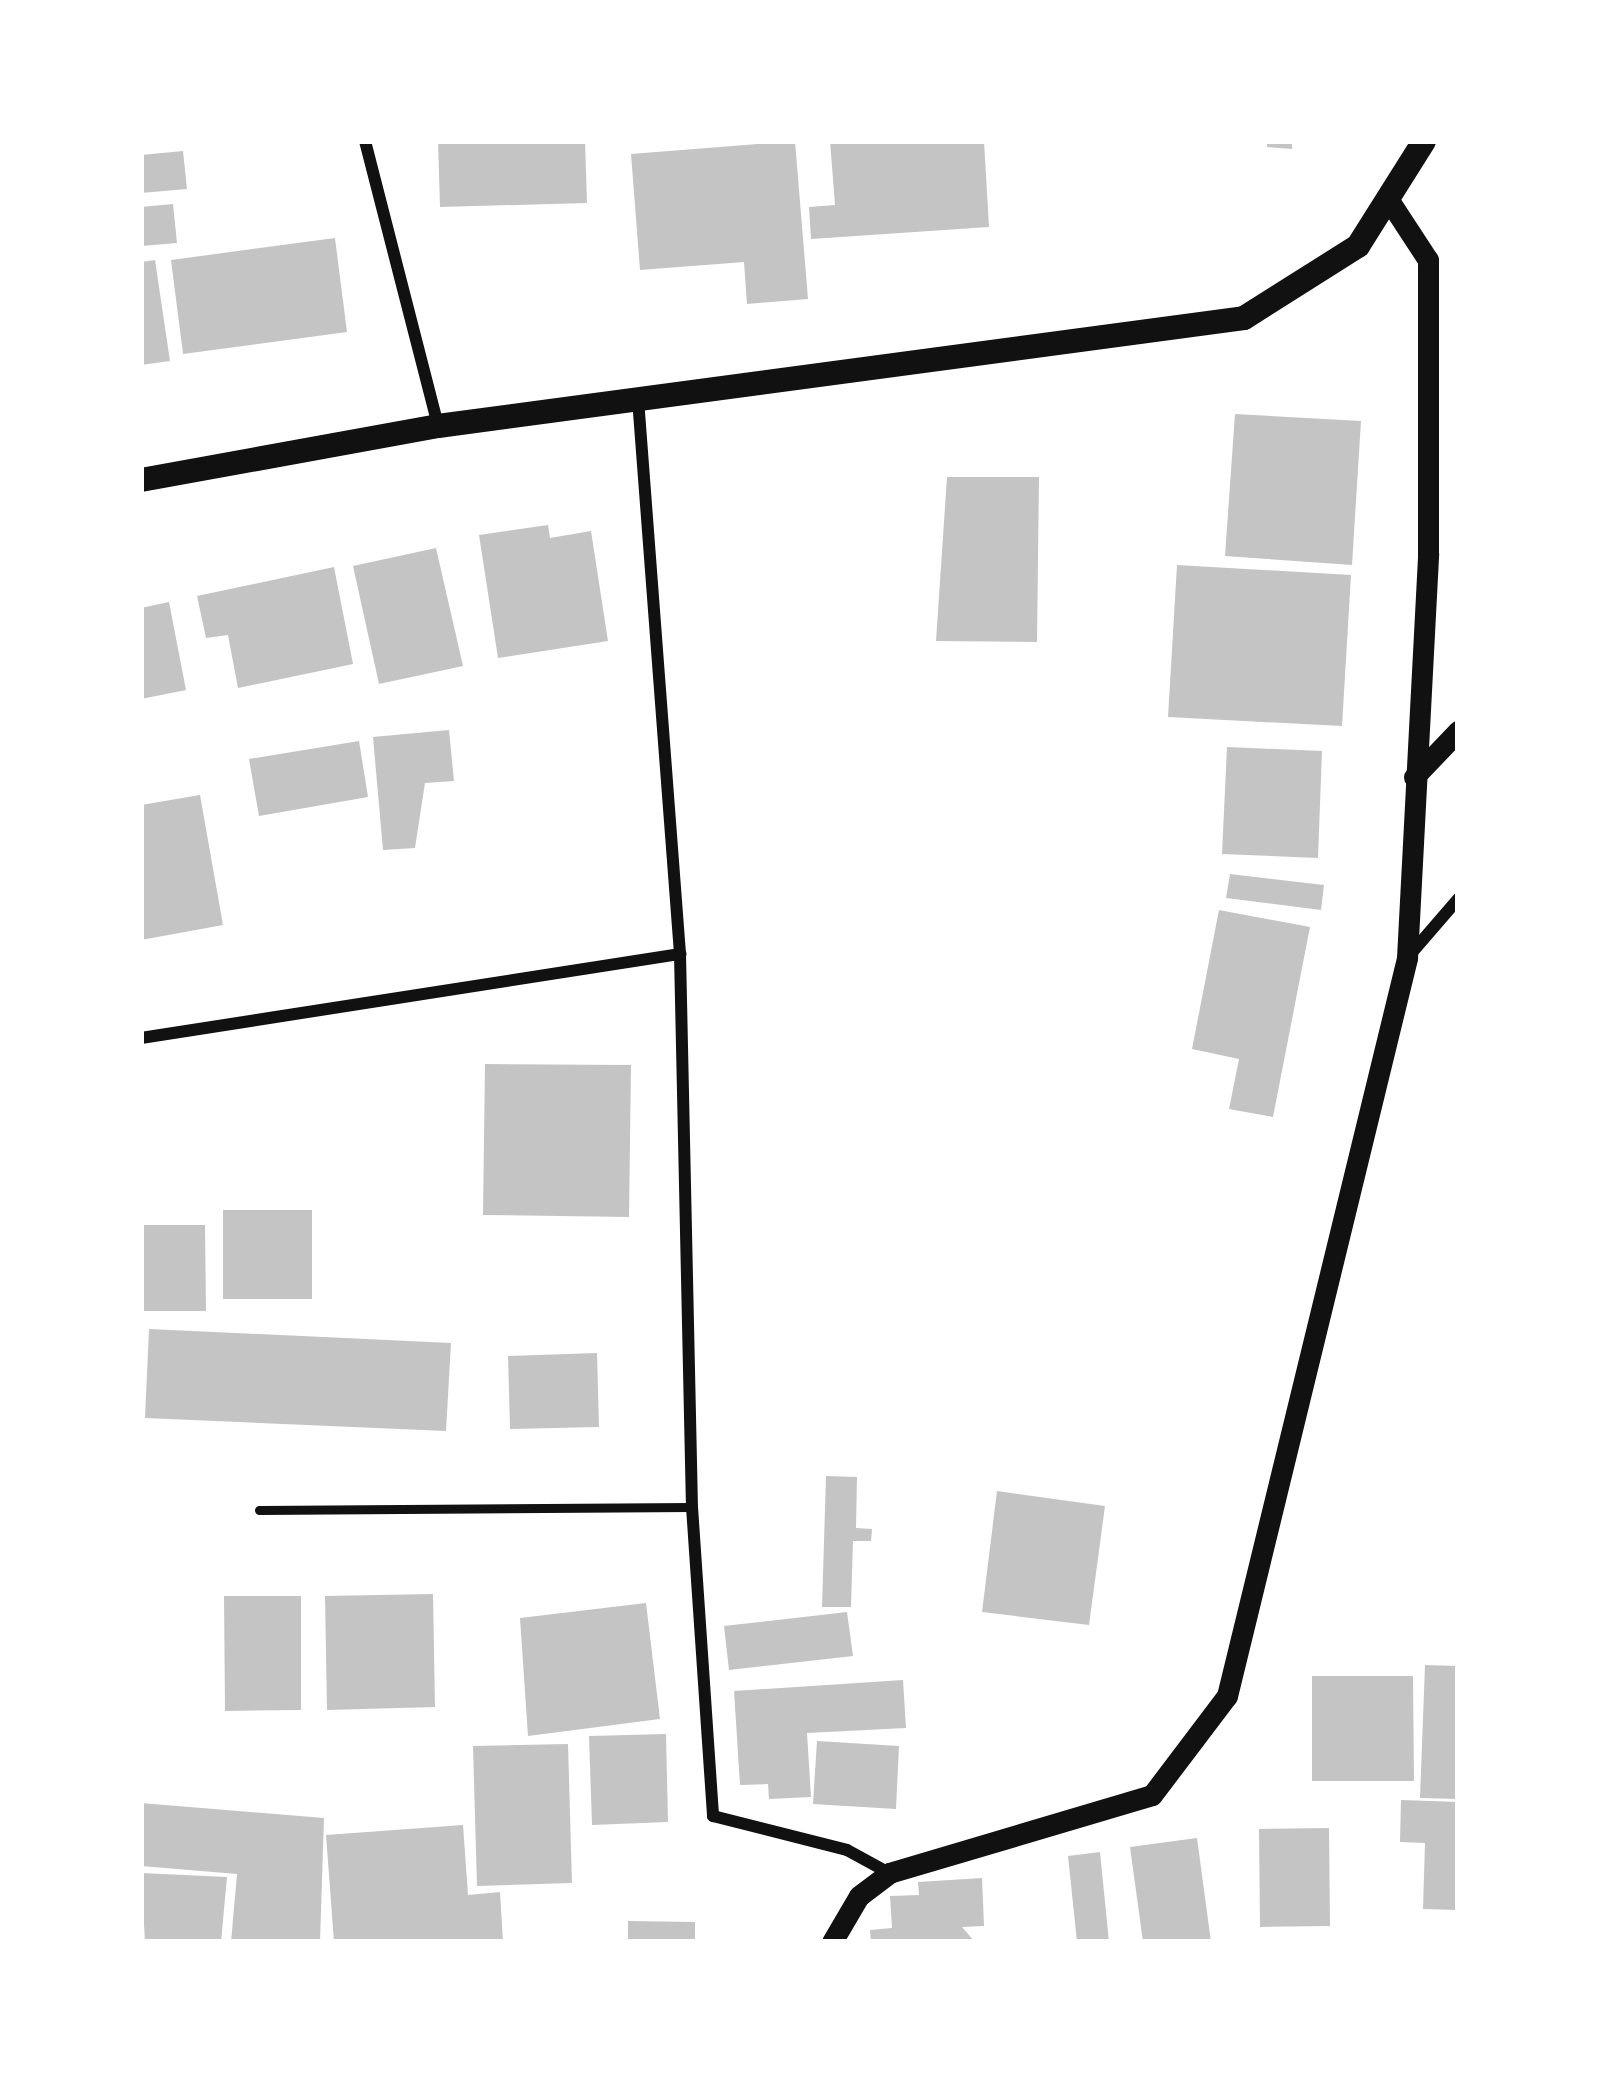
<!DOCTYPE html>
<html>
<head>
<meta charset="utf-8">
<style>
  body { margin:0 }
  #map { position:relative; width:1599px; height:2083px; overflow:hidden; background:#fff; font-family:"Space Grotesk",sans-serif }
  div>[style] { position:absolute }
  .building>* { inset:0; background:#c4c4c4 }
  .service>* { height:9px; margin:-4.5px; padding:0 4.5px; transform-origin:4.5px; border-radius:4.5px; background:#111 }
  .minor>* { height:12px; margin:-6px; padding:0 6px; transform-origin:6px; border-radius:6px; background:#111 }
  .tertiary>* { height:21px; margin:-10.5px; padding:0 10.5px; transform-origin:10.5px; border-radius:10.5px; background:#111 }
  .secondary>* { height:24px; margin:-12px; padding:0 12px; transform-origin:12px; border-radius:12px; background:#111 }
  span { translate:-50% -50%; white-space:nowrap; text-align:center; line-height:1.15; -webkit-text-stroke:10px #fff; paint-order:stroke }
  .frame { position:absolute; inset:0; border:144px solid #fff; pointer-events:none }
</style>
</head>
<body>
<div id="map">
  <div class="building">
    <i style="clip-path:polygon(438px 141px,585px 141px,587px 203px,440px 207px)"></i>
    <i style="clip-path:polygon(795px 141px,808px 299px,747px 304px,744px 262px,640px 270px,631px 154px)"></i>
    <i style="clip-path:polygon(830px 141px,984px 141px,989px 227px,811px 239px,809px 207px,835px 205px)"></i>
    <i style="clip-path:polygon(1267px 141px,1292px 141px,1292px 149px,1267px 147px)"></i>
    <i style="clip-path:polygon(183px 151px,187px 189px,141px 193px,141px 155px)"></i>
    <i style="clip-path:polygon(173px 204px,177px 243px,141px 246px,141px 207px)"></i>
    <i style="clip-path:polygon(335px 238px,347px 332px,183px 354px,171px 260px)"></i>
    <i style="clip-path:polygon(155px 260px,170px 361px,141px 365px,141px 262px)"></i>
    <i style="clip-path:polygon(1235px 414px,1361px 421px,1352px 565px,1225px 556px)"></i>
    <i style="clip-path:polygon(947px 477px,1039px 477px,1037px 642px,936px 641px)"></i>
    <i style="clip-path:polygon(548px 525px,550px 538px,591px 531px,608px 641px,498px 658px,479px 535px)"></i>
    <i style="clip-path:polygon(436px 548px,463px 666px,379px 684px,353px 566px)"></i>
    <i style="clip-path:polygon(1177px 565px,1351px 575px,1342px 726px,1168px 717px)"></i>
    <i style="clip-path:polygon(334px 567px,353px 664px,238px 688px,228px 635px,206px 638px,197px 596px)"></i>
    <i style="clip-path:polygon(169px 602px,186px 690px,141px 699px,141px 608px)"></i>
    <i style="clip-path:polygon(449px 730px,454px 781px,425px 783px,415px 848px,383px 850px,373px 737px)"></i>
    <i style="clip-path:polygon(359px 741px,368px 797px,259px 816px,249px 759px)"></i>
    <i style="clip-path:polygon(1227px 747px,1322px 751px,1318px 858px,1222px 854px)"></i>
    <i style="clip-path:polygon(200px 795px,223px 925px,141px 940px,141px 805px)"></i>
    <i style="clip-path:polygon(1230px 874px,1324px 885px,1321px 910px,1226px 898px)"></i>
    <i style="clip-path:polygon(1219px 910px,1310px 927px,1273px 1117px,1229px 1109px,1239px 1059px,1192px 1049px)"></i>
    <i style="clip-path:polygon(485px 1064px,631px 1065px,629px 1217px,483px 1215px)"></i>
    <i style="clip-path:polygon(223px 1210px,312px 1210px,312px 1299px,223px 1299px)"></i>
    <i style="clip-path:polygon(141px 1225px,205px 1225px,206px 1311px,141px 1311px)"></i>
    <i style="clip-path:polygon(149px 1329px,451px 1343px,446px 1431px,145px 1418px)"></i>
    <i style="clip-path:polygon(597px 1353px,599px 1427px,510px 1429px,508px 1356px)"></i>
    <i style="clip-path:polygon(826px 1476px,857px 1477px,856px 1528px,872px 1529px,871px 1541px,853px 1541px,851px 1607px,822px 1607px)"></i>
    <i style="clip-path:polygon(997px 1491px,1105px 1506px,1089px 1625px,982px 1612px)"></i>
    <i style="clip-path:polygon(433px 1594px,435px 1707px,327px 1710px,325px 1596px)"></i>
    <i style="clip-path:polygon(224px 1596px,301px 1596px,301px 1710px,225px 1711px)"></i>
    <i style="clip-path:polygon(646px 1603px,660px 1719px,528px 1736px,520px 1618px)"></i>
    <i style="clip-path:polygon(847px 1612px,853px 1656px,729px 1670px,724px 1626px)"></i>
    <i style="clip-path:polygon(1425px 1665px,1458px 1666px,1458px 1799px,1420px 1798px)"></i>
    <i style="clip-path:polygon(1312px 1676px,1413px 1676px,1414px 1781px,1312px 1781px)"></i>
    <i style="clip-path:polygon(903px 1680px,906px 1728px,807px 1733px,811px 1797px,769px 1799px,768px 1784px,740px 1785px,734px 1691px)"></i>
    <i style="clip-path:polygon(666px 1734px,668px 1822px,592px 1825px,589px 1736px)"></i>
    <i style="clip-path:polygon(817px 1741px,899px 1746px,896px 1809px,813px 1804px)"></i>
    <i style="clip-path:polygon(568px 1744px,572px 1883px,477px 1886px,473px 1746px)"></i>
    <i style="clip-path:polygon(1401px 1800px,1458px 1802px,1458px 1910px,1423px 1909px,1425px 1843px,1400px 1842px)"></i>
    <i style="clip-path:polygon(141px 1803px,324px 1818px,320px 1942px,231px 1942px,237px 1874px,141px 1866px)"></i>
    <i style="clip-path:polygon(463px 1825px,468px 1895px,500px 1892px,503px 1942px,334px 1942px,326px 1835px)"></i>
    <i style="clip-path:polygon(1329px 1828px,1330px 1926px,1260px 1927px,1259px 1829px)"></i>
    <i style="clip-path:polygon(1197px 1838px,1211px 1942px,1143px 1942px,1130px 1847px)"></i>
    <i style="clip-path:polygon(1100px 1852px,1109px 1942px,1077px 1942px,1068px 1856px)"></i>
    <i style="clip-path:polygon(141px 1873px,227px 1877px,221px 1942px,145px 1942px)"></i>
    <i style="clip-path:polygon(982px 1878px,984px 1926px,962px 1927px,975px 1942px,871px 1942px,870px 1930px,892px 1928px,890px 1896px,919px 1895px,918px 1882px)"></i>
    <i style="clip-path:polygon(628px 1921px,695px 1922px,695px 1942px,628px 1942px)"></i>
  </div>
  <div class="service">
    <i style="left:259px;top:1510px;width:433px;rotate:-0.4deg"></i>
  </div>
  <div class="minor">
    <i style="left:365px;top:141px;width:294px;rotate:75.6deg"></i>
    <i style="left:638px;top:399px;width:557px;rotate:85.67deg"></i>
    <i style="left:680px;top:954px;width:553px;rotate:88.76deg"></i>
    <i style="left:692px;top:1507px;width:310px;rotate:86.1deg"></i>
    <i style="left:713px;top:1816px;width:138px;rotate:14.2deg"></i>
    <i style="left:847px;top:1850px;width:48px;rotate:28.7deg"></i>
    <i style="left:1408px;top:957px;width:77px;rotate:-49.2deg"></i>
    <i style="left:141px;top:1038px;width:546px;rotate:-8.86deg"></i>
  </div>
  <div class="tertiary">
    <i style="left:1414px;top:777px;width:64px;rotate:-46.3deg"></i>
    <i style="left:832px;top:1942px;width:53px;rotate:-59.6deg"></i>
    <i style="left:859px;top:1896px;width:38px;rotate:-37deg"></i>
    <i style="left:889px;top:1873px;width:274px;rotate:-16.5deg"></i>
    <i style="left:1152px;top:1795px;width:124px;rotate:-52.9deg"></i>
    <i style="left:1227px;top:1696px;width:760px;rotate:-76.29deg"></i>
    <i style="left:1407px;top:958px;width:405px;rotate:-87deg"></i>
    <i style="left:1428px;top:554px;width:294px;rotate:-90deg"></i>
    <i style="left:1428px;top:260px;width:66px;rotate:-123.2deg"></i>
  </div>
  <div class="secondary">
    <i style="left:141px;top:480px;width:302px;rotate:-10.3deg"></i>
    <i style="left:438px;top:426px;width:813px;rotate:-7.63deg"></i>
    <i style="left:1244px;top:318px;width:135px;rotate:-32.3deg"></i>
    <i style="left:1358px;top:246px;width:124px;rotate:-57.8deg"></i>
  </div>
  <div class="frame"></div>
</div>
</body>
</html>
